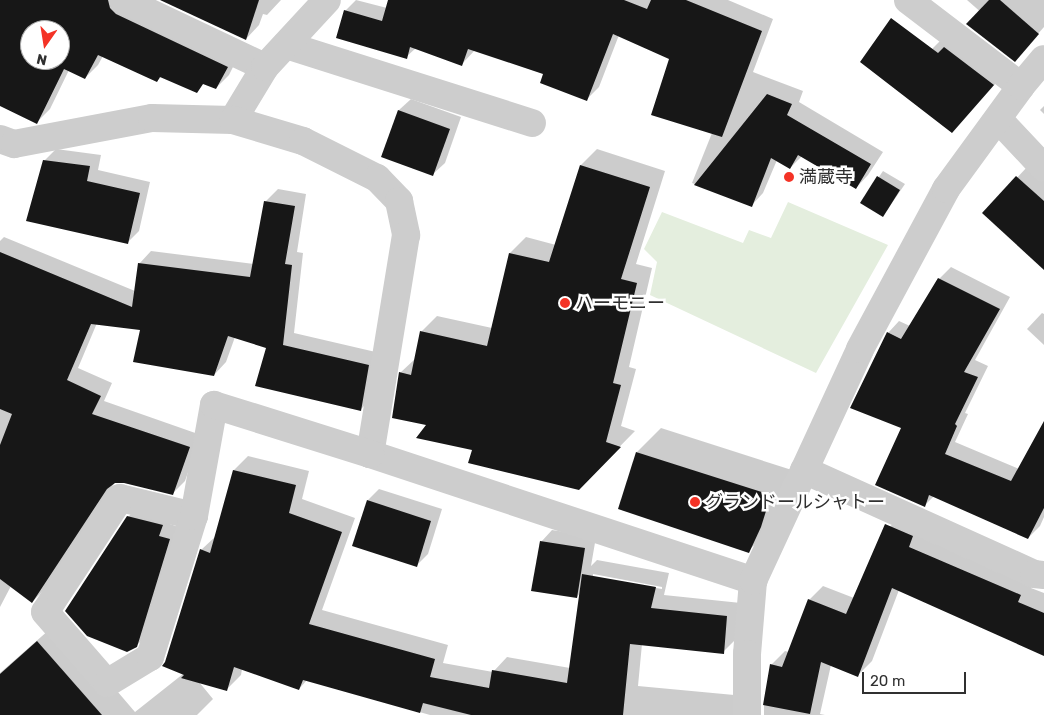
<!DOCTYPE html>
<html>
<head>
<meta charset="utf-8">
<style>
  body { margin:0 }
  #map { position:relative; width:1044px; height:715px; overflow:hidden; background:#fff; font-family:Rubik,"Noto Sans JP",sans-serif }
  div>[style] { position:absolute }
  .green>* { inset:0; background:#e4eede }
  .shadow>* { inset:0; background:#0003 }
  .building>* { inset:0; background:#171717 }
  .street>* { height:28px; margin:-14px; padding:0 14px; transform-origin:14px; border-radius:14px; background:#cdcdcd }
  .dots>* { width:14px; height:14px; translate:-50% -50%; box-sizing:border-box; border:2px solid #fff; border-radius:50% }
  span { translate:-50% -50%; white-space:nowrap; text-align:center; line-height:1.15; -webkit-text-stroke:5px #fff; paint-order:stroke }
  .poi-label { font-size:18px; color:#303030 }
  .left { translate:0 -50%; text-align:left }
  .north { position:absolute; left:20px; top:20px; width:50px; height:50px; box-sizing:border-box; background:#fff; border:1px solid #acacac; border-radius:50%; rotate:193deg; font-size:14px; font-weight:700; line-height:20px; text-align:center; color:#303030 }
  .north::after { content:''; display:block; margin:auto; width:18px; height:22px; background:#f43326; clip-path:polygon(50% 0,100% 100%,50% 72%,0 100%) }
  .scale { position:absolute; left:862px; top:672px; width:104px; height:22px; box-sizing:border-box; border:2px solid #303030; border-top:0; padding-left:6px; font-size:15px; line-height:18px; white-space:nowrap; color:#303030; -webkit-text-stroke:4px #fff; paint-order:stroke }
</style>
</head>
<body>
<div id="map">
  <div class="green">
    <i style="clip-path:polygon(788px 202px,888px 245px,816px 373px,650px 295px,657px 262px,644px 249px,662px 212px,743px 243px,749px 230px,771px 238px)"></i>
  </div>
  <div class="shadow">
    <i style="clip-path:polygon(evenodd,0 0,128px 0,240px 53px,229px 75px,216px 88px,204px 83px,196px 91px,161px 77px,157px 81px,103px 56px,98px 65px,85px 78px,69px 70px,50px 109px,37px 122px,0 102px,0 0,30px 30px,60px 30px,60px 60px,30px 60px,30px 30px)"></i>
    <i style="clip-path:polygon(163px 0,281px 0,267px 15px,263px 14px,259px 25px,246px 39px)"></i>
    <i style="clip-path:polygon(356px 0,387px 8px,390px 0,728px 0,773px 19px,753px 72px,803px 91px,799px 102px,883px 152px,868px 175px,856px 188px,802px 156px,790px 168px,777px 160px,763px 193px,751px 206px,692px 183px,712px 133px,670px 58px,619px 35px,599px 87px,587px 99px,545px 74px,475px 50px,462px 64px,416px 48px,406px 57px,345px 11px)"></i>
    <i style="clip-path:polygon(967px 0,1044px 0,1044px 27px,1024px 50px)"></i>
    <i style="clip-path:polygon(944px 37px,1005px 73px,952px 132px,910px 97px,933px 48px)"></i>
    <i style="clip-path:polygon(411px 99px,461px 117px,445px 163px,433px 174px,383px 156px,399px 110px)"></i>
    <i style="clip-path:polygon(1044px 106px,1044px 114px,1040px 110px)"></i>
    <i style="clip-path:polygon(56px 149px,101px 155px,98px 170px,150px 182px,139px 231px,127px 243px,44px 161px)"></i>
    <i style="clip-path:polygon(597px 149px,665px 171px,636px 264px,652px 268px,629px 367px,636px 369px,621px 426px,635px 431px,578px 489px,473px 449px,429px 424px,400px 373px,416px 358px,421px 332px,437px 316px,492px 328px,510px 253px,526px 237px,556px 245px,581px 165px)"></i>
    <i style="clip-path:polygon(1029px 165px,1044px 179px,1044px 267px,984px 213px)"></i>
    <i style="clip-path:polygon(883px 171px,905px 184px,883px 216px,861px 203px)"></i>
    <i style="clip-path:polygon(278px 189px,306px 194px,297px 252px,303px 253px,294px 333px,380px 353px,373px 397px,361px 409px,267px 347px,235px 337px,226px 362px,214px 375px,141px 329px,97px 323px,78px 368px,112px 383px,104px 401px,201px 435px,185px 481px,173px 493px,124px 482px,115px 482px,44px 590px,32px 602px,11px 586px,0 607px,0 241px,4px 237px,135px 291px,139px 264px,151px 251px,254px 264px,265px 202px)"></i>
    <i style="clip-path:polygon(951px 267px,1010px 297px,975px 360px,988px 366px,965px 413px,968px 414px,955px 442px,1019px 469px,1044px 423px,1044px 517px,1040px 526px,1028px 538px,934px 496px,924px 506px,902px 427px,888px 333px,899px 321px,910px 326px,939px 279px)"></i>
    <i style="clip-path:polygon(1042px 313px,1044px 314px,1044px 345px,1027px 329px)"></i>
    <i style="clip-path:polygon(661px 428px,795px 471px,773px 527px,748px 551px,637px 452px)"></i>
    <i style="clip-path:polygon(evenodd,248px 456px,309px 471px,302px 499px,355px 518px,322px 610px,448px 645px,443px 663px,493px 672px,507px 657px,570px 668px,580px 593px,577px 597px,541px 542px,552px 530px,596px 537px,591px 566px,597px 560px,669px 573px,664px 595px,741px 603px,737px 638px,723px 652px,642px 644px,638px 686px,745px 696px,754px 715px,430px 715px,307px 680px,299px 689px,242px 669px,241px 675px,227px 689px,199px 682px,213px 699px,197px 715px,0 715px,0 673px,58px 622px,135px 712px,183px 674px,166px 662px,201px 550px,216px 536px,234px 470px,248px 456px,593px 574px,662px 587px,662px 589px,593px 577px,593px 574px)"></i>
    <i style="clip-path:polygon(379px 489px,442px 509px,428px 554px,416px 566px,368px 500px)"></i>
    <i style="clip-path:polygon(140px 505px,174px 513px,170px 524px,181px 528px,148px 634px,136px 646px,128px 517px)"></i>
    <i style="clip-path:polygon(895px 522px,1034px 581px,1031px 588px,1044px 593px,1044px 654px,899px 590px,872px 661px,858px 675px,831px 665px,820px 714px,825px 715px,764px 715px,764px 702px,771px 665px,785px 651px,789px 652px,809px 600px,823px 586px,854px 598px,881px 535px)"></i>
  </div>
  <div class="building">
    <i style="clip-path:polygon(evenodd,0 0,108px 0,110px 8px,116px 14px,228px 67px,216px 89px,203px 84px,197px 93px,160px 77px,157px 82px,98px 55px,85px 79px,64px 69px,37px 124px,0 106px,0 0,30px 30px,60px 30px,60px 60px,30px 60px,30px 30px)"></i>
    <i style="clip-path:polygon(160px 0,259px 0,246px 40px)"></i>
    <i style="clip-path:polygon(388px 0,624px 0,647px 9px,651px 0,686px 0,762px 31px,722px 137px,651px 115px,669px 59px,613px 34px,587px 101px,540px 83px,543px 74px,468px 49px,462px 66px,410px 47px,407px 59px,336px 38px,344px 10px,382px 21px)"></i>
    <i style="clip-path:polygon(989px 0,1000px 0,1039px 34px,1015px 62px,966px 24px)"></i>
    <i style="clip-path:polygon(891px 18px,938px 53px,944px 47px,994px 85px,952px 133px,860px 62px)"></i>
    <i style="clip-path:polygon(767px 94px,792px 104px,787px 115px,871px 164px,856px 189px,798px 155px,790px 169px,771px 158px,752px 207px,694px 185px)"></i>
    <i style="clip-path:polygon(398px 110px,450px 129px,433px 176px,381px 157px)"></i>
    <i style="clip-path:polygon(43px 160px,90px 166px,87px 181px,140px 193px,128px 244px,26px 221px)"></i>
    <i style="clip-path:polygon(580px 165px,650px 187px,621px 279px,637px 283px,613px 383px,621px 385px,606px 442px,621px 447px,579px 490px,468px 463px,472px 450px,416px 438px,426px 425px,392px 418px,399px 372px,411px 375px,420px 331px,487px 346px,509px 253px,549px 262px)"></i>
    <i style="clip-path:polygon(877px 176px,900px 190px,883px 217px,860px 203px)"></i>
    <i style="clip-path:polygon(1016px 176px,1044px 201px,1044px 270px,982px 213px)"></i>
    <i style="clip-path:polygon(264px 201px,295px 206px,285px 264px,292px 265px,283px 345px,369px 365px,361px 411px,255px 386px,266px 348px,228px 336px,214px 376px,133px 362px,140px 330px,91px 324px,67px 380px,101px 396px,92px 414px,190px 447px,173px 495px,124px 483px,115px 483px,107px 489px,32px 603px,0 579px,0 445px,12px 414px,0 409px,0 252px,132px 307px,138px 263px,250px 277px)"></i>
    <i style="clip-path:polygon(938px 278px,1000px 309px,964px 372px,978px 377px,955px 424px,957px 426px,945px 454px,1011px 481px,1044px 421px,1044px 508px,1028px 539px,929px 495px,925px 507px,875px 485px,901px 428px,850px 408px,887px 332px,901px 339px)"></i>
    <i style="clip-path:polygon(636px 452px,771px 495px,761px 527px,749px 553px,618px 509px)"></i>
    <i style="clip-path:polygon(233px 470px,296px 485px,289px 513px,342px 532px,309px 624px,435px 659px,430px 677px,489px 688px,492px 670px,567px 683px,582px 574px,656px 587px,651px 608px,727px 616px,724px 654px,630px 644px,623px 715px,471px 715px,423px 703px,420px 713px,303px 680px,299px 690px,234px 667px,227px 691px,181px 678px,184px 675px,162px 666px,165px 662px,200px 549px,210px 553px)"></i>
    <i style="clip-path:polygon(367px 500px,431px 521px,417px 567px,352px 546px)"></i>
    <i style="clip-path:polygon(127px 516px,163px 525px,159px 536px,170px 539px,137px 647px,127px 652px,87px 636px,65px 611px)"></i>
    <i style="clip-path:polygon(885px 524px,913px 536px,909px 547px,1021px 595px,1018px 602px,1044px 613px,1044px 656px,892px 588px,858px 677px,821px 662px,810px 714px,763px 705px,770px 664px,782px 667px,808px 599px,846px 614px)"></i>
    <i style="clip-path:polygon(540px 541px,585px 548px,577px 598px,531px 591px)"></i>
    <i style="clip-path:polygon(37px 641px,102px 715px,0 715px,0 674px)"></i>
  </div>
  <div class="street">
    <i style="left:123px;top:0;width:157px;rotate:25.3deg"></i>
    <i style="left:908px;top:0;width:142px;rotate:37.3deg"></i>
    <i style="left:286px;top:45px;width:258px;rotate:17.6deg"></i>
    <i style="left:998px;top:119px;width:67px;rotate:46.8deg"></i>
    <i style="left:233px;top:120px;width:62px;rotate:-58.9deg"></i>
    <i style="left:265px;top:67px;width:91px;rotate:-47.2deg"></i>
    <i style="left:0;top:139px;width:15px;rotate:20deg"></i>
    <i style="left:14px;top:144px;width:140px;rotate:-10.7deg"></i>
    <i style="left:152px;top:118px;width:81px;rotate:1.4deg"></i>
    <i style="left:233px;top:120px;width:73px;rotate:16.7deg"></i>
    <i style="left:303px;top:141px;width:83px;rotate:26.6deg"></i>
    <i style="left:377px;top:178px;width:32px;rotate:46deg"></i>
    <i style="left:399px;top:201px;width:35px;rotate:78deg"></i>
    <i style="left:406px;top:235px;width:222px;rotate:99.3deg"></i>
    <i style="left:370px;top:454px;width:404px;rotate:18.3deg"></i>
    <i style="left:753px;top:581px;width:73px;rotate:94.7deg"></i>
    <i style="left:747px;top:654px;width:61px;rotate:90deg"></i>
    <i style="left:804px;top:470px;width:252px;rotate:24.3deg"></i>
    <i style="left:1034px;top:574px;width:10px;rotate:6deg"></i>
    <i style="left:194px;top:516px;width:76px;rotate:-166.3deg"></i>
    <i style="left:120px;top:498px;width:136px;rotate:123.3deg"></i>
    <i style="left:45px;top:612px;width:94px;rotate:48.9deg"></i>
    <i style="left:107px;top:683px;width:50px;rotate:-31.2deg"></i>
    <i style="left:150px;top:657px;width:148px;rotate:-72.7deg"></i>
    <i style="left:194px;top:516px;width:113px;rotate:-79.8deg"></i>
    <i style="left:214px;top:405px;width:164px;rotate:17.4deg"></i>
    <i style="left:753px;top:581px;width:255px;rotate:-65.2deg"></i>
    <i style="left:860px;top:349px;width:182px;rotate:-61.7deg"></i>
    <i style="left:946px;top:189px;width:127px;rotate:-53.9deg"></i>
    <i style="left:1021px;top:86px;width:35px;rotate:-50deg"></i>
  </div>
  <div class="dots">
    <i style="left:789px;top:177px;background:#f43326"></i>
    <i style="left:565px;top:303px;background:#f43326"></i>
    <i style="left:695px;top:502px;background:#f43326"></i>
  </div>
  <div class="poi-label">
    <span class="left" style="left:799px;top:177px">満蔵寺</span>
    <span class="left" style="left:575px;top:303px">ハーモニー</span>
    <span class="left" style="left:705px;top:502px">グランドールシャトー</span>
  </div>
  <div class="north">N</div>
  <div class="scale">20 m</div>
</div>
</body>
</html>
